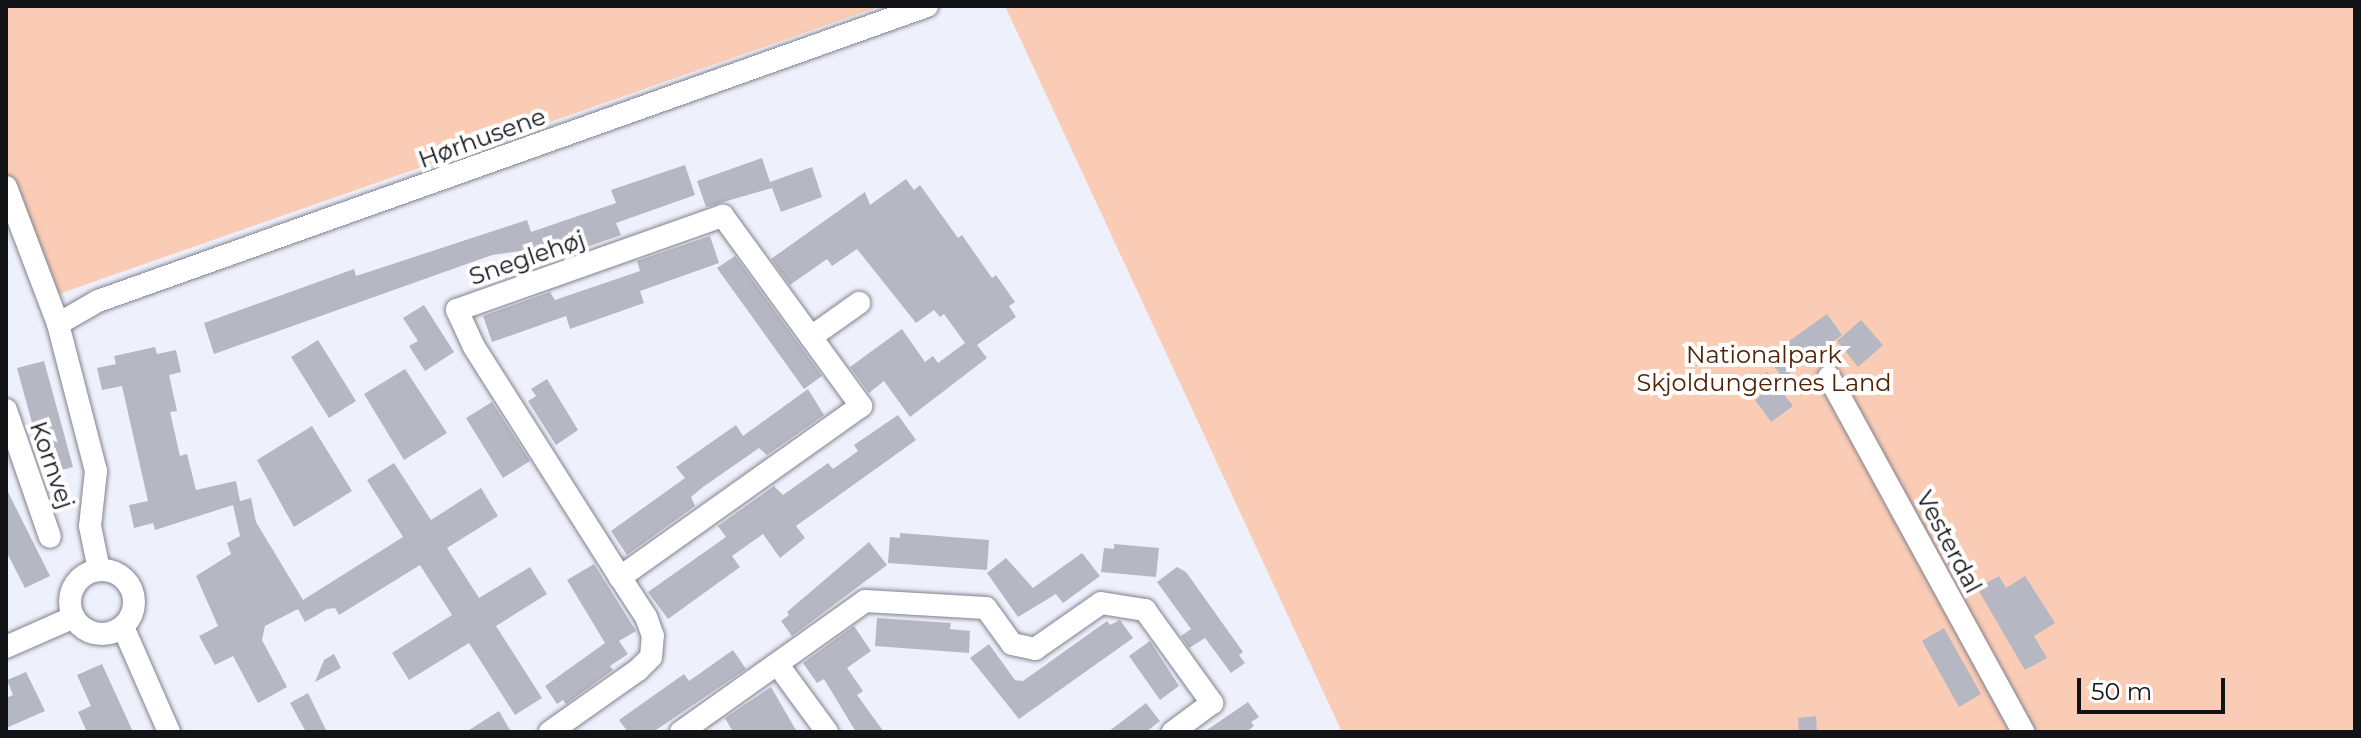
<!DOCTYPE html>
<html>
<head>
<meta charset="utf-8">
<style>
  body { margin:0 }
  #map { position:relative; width:2361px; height:738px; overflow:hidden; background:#eef0fc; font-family:Montserrat,sans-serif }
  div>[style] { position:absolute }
  .green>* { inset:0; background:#fbccb5 }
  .building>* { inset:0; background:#b5b7c2 }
  .roads { filter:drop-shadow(0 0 2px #80828d) drop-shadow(0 0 2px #80828d) }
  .minor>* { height:22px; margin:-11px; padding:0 11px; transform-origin:11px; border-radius:11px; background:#fff }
  .minor>.ring { margin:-11px; padding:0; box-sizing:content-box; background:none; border:22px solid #fff; border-radius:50% }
  span { translate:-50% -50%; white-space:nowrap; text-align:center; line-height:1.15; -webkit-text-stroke:8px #fff; paint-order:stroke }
  .street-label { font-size:24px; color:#121317 }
  .park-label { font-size:24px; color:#522205 }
  .frame { position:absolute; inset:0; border:8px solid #121317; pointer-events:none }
  .scale { position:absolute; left:2077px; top:678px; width:148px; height:36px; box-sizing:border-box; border:4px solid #121317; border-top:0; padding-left:10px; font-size:24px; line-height:28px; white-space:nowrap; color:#121317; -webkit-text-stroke:6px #fff; paint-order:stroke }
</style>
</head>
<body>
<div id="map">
  <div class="green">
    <i style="clip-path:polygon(6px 6px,881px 6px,56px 295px,6px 183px)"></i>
    <i style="clip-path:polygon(1005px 6px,2355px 6px,2355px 732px,1342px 732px)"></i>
  </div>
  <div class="building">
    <i style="clip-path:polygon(762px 158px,770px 182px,812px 167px,822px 197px,781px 212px,772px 188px,706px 207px,697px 181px)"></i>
    <i style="clip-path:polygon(685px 165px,695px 195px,616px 223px,621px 235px,547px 261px,543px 248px,492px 255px,214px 354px,204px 323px,354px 269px,356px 276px,527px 220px,531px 232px,616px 203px,611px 190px)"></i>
    <i style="clip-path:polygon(906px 179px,914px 190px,920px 185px,958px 238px,962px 235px,992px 278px,996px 275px,1015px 302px,1009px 306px,1016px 317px,977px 345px,987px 358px,910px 417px,884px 381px,869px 393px,850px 367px,902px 329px,925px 362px,933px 356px,938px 363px,965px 343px,944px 314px,940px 317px,934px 310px,916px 323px,857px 249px,832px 266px,827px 259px,790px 285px,771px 259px,865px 192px,870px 205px)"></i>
    <i style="clip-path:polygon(710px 236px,719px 263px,640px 291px,644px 303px,570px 329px,566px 316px,492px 342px,483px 316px,550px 292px,555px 300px,640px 271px,637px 261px)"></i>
    <i style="clip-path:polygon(735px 256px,822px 376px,804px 389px,717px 268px)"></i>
    <i style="clip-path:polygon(424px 305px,454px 352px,425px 371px,409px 346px,418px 341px,403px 318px)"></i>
    <i style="clip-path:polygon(1827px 314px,1842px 335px,1783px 378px,1767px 357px)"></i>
    <i style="clip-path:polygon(1861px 320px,1883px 345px,1858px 367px,1837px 341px)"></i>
    <i style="clip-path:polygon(318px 340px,356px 401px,329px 418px,291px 357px)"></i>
    <i style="clip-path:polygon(155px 347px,157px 354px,176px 350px,181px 372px,169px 375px,177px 411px,170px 412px,180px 456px,187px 454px,196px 490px,236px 481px,240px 501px,251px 498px,256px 522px,303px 600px,403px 537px,367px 480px,394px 463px,431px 520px,481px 488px,498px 516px,447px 548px,479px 598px,530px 567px,547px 594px,496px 626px,542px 698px,515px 715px,469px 643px,409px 680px,392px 653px,452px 615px,420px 565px,339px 615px,335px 608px,327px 609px,305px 622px,298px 609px,265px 626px,262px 640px,287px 687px,258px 703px,233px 656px,215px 665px,199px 636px,218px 626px,196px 576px,231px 554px,227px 543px,240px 536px,233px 505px,155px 530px,153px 523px,134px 528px,129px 505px,148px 501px,122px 386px,102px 390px,97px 368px,116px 364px,114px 356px)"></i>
    <i style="clip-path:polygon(44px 361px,73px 467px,46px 474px,17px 368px)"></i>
    <i style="clip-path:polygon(405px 369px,447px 433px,404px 460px,364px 394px)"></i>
    <i style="clip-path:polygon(1767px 372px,1793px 406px,1771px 422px,1755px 400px,1763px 393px,1755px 382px)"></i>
    <i style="clip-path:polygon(547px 379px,578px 430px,556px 445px,528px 401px,536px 396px,531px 389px)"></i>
    <i style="clip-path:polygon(808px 389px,824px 415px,767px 455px,759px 448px,703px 487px,691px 497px,695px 506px,627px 555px,611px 531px,685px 478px,676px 467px,736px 425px,743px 436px)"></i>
    <i style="clip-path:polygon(492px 402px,530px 461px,503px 478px,466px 418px)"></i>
    <i style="clip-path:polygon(898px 415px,916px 440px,796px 526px,805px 538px,780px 558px,763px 534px,732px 556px,740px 567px,668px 619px,648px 592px,726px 537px,718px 526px,774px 486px,783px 495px,828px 463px,833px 469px,858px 451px,854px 445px)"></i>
    <i style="clip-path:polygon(312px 426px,352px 491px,294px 527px,257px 460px)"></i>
    <i style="clip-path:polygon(6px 488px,50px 576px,25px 588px,6px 551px)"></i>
    <i style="clip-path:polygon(900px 533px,989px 540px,987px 570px,888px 563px,890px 537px,900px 538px)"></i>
    <i style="clip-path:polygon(869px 542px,887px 565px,792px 636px,781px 621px,789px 615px,787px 612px)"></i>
    <i style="clip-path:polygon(1114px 544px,1159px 548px,1156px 577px,1101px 572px,1104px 548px,1114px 549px)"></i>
    <i style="clip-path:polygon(1082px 553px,1100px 576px,1063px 603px,1056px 594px,1018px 617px,987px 573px,1006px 558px,1033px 588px)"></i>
    <i style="clip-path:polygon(1953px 553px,1967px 578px,1958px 583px,1944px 558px)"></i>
    <i style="clip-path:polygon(594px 564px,636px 631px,619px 641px,628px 654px,610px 666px,613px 670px,566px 704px,563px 700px,557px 704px,545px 686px,605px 643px,567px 580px)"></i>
    <i style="clip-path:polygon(1177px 567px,1186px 572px,1243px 652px,1239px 655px,1245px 663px,1231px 673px,1205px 638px,1189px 648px,1181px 636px,1191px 629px,1157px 582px)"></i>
    <i style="clip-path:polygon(1999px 576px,2006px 588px,2025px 576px,2055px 623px,2034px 636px,2047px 658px,2025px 670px,1977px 588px)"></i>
    <i style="clip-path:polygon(877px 618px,951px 623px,950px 629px,970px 631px,969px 653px,875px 646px)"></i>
    <i style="clip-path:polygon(1120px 620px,1133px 638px,1019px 719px,970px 658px,989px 644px,1015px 680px,1023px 681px,1107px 621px,1110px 625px)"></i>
    <i style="clip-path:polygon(854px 626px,871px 651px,847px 668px,863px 691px,857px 695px,884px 732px,856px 732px,824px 679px,817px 683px,803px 663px)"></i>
    <i style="clip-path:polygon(1944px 628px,1981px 694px,1959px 707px,1922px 641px)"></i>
    <i style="clip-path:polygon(1150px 641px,1179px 686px,1160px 700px,1129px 656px)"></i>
    <i style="clip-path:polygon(733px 650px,746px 669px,653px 732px,628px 732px,619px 720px,684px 674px,689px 681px)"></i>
    <i style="clip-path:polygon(334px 654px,341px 668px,315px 682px,324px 660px)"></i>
    <i style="clip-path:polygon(102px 664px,133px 732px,87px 732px,78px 712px,91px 706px,77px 675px)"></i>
    <i style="clip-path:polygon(26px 672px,45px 711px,6px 728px,6px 698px,13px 695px,7px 680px)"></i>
    <i style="clip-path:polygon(771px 687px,797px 732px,733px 732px,725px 718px)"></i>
    <i style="clip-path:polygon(308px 693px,327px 732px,306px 732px,290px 703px)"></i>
    <i style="clip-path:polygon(1248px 702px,1259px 717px,1251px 722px,1254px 726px,1246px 732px,1204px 732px)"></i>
    <i style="clip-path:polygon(1146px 703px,1160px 721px,1146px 732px,1108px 732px)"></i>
    <i style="clip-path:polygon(499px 711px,511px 732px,466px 732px)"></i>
    <i style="clip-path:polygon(1816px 716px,1817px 732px,1799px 732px,1798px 718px)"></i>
  </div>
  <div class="roads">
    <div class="minor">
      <i style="left:6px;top:187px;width:147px;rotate:69.2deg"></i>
      <i style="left:58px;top:324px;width:152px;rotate:75.5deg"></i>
      <i style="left:96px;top:471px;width:55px;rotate:96.2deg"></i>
      <i style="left:90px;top:526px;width:45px;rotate:78.4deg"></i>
      <i style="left:58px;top:324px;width:46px;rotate:-29.9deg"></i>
      <i style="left:98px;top:301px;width:880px;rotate:-19.59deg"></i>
      <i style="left:811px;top:337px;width:59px;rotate:-35.3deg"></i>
      <i style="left:1829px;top:377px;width:405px;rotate:61.3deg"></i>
      <i style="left:6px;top:410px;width:134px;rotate:70.9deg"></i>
      <i class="ring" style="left:70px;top:570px;width:42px;height:42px"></i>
      <i style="left:123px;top:627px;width:115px;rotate:66.3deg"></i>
      <i style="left:6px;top:647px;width:74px;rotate:-23.8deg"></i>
      <i style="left:778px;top:665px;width:83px;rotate:53.8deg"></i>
      <i style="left:550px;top:732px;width:108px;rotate:-35.2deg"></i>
      <i style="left:638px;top:670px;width:18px;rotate:-45deg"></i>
      <i style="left:651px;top:657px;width:21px;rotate:-85deg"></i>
      <i style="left:653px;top:636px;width:20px;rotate:-110deg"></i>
      <i style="left:646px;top:617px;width:48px;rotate:-123deg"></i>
      <i style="left:620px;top:577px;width:272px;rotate:-122.4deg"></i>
      <i style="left:474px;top:347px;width:41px;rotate:-114.7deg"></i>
      <i style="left:457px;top:310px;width:282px;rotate:-19.5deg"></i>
      <i style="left:723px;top:216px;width:235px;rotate:54deg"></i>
      <i style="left:861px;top:406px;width:296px;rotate:144.6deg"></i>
      <i style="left:681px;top:732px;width:226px;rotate:-35.4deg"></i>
      <i style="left:865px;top:601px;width:121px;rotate:3.3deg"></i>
      <i style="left:986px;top:608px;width:44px;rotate:54.2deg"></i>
      <i style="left:1012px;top:644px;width:24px;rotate:12deg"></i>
      <i style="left:1035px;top:649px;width:80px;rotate:-34.9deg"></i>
      <i style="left:1101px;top:603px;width:45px;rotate:9deg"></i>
      <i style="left:1145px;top:610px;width:115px;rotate:54.2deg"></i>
      <i style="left:1212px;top:703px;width:49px;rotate:143.4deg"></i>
    </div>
  </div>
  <div class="street-label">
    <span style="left:482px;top:138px;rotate:-20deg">Hørhusene</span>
    <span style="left:527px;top:258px;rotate:-19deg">Sneglehøj</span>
    <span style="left:52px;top:465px;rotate:71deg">Kornvej</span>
    <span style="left:1949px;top:542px;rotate:62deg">Vesterdal</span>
  </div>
  <div class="park-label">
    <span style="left:1764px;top:369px">Nationalpark<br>Skjoldungernes Land</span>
  </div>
  <div class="frame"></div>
  <div class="scale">50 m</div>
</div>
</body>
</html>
